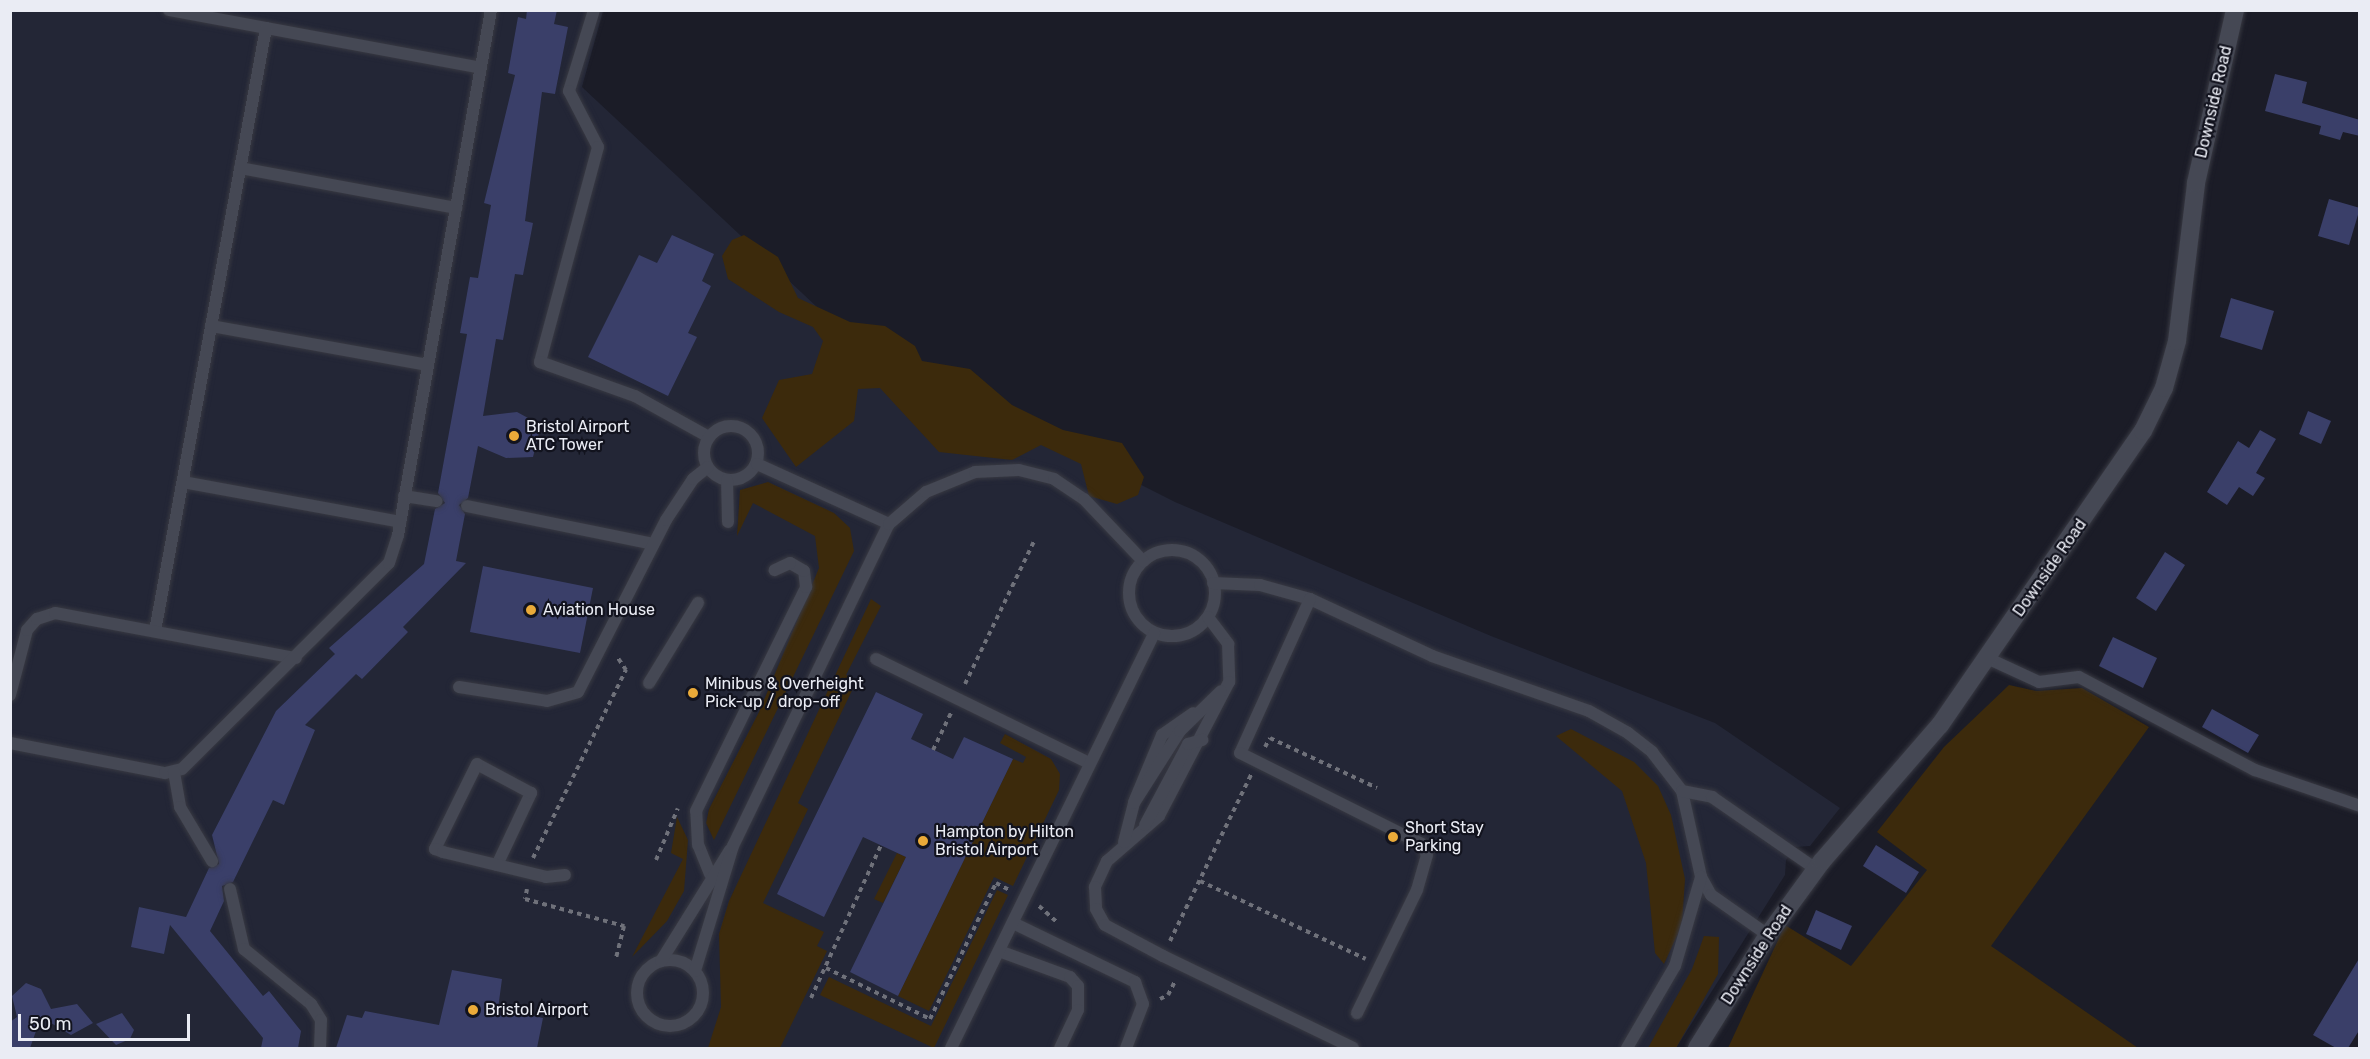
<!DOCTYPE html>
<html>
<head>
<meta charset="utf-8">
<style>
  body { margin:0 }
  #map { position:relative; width:2370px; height:1059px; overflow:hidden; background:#1b1c27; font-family:Rubik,sans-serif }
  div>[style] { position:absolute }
  .built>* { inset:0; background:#232636 }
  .green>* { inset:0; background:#3c2a0c }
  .building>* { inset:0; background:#3a3f69 }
  .path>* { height:4px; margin-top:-2px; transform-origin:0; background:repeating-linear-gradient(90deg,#6f717a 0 4.5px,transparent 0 9px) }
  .roads { filter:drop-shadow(0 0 2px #383942) drop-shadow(0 0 2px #383942) }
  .lane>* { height:12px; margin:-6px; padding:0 6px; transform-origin:6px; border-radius:6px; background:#454854 }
  .lane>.ring { margin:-6px; padding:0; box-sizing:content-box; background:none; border:12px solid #454854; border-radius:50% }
  .secondary>* { height:18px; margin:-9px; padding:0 9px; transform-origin:9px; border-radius:9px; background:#454854 }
  .dots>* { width:16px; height:16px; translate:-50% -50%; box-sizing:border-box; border:3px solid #12131e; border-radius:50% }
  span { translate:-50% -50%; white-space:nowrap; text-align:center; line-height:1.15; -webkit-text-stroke:4.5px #12131e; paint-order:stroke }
  .street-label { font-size:16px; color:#eaecf4 }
  .poi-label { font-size:16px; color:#eaecf4 }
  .left { translate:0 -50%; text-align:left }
  .frame { position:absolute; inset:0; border:12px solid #eaecf4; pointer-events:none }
  .scale { position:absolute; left:18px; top:1014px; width:172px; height:27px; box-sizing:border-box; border:3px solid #eaecf4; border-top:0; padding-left:8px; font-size:18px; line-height:21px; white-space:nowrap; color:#eaecf4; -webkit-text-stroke:4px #12131e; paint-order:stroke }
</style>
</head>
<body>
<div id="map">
  <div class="built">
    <i style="clip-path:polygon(10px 11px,603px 11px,582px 87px,849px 337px,1175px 502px,1491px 636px,1715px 723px,1840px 808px,1810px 846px,1795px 847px,1786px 860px,1785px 875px,1676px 1048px,11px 1048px)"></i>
  </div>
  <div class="green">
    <i style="clip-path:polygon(744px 235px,778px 257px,798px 298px,850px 322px,885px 326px,915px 346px,922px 361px,970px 369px,1012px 405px,1063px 430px,1122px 443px,1144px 477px,1138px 495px,1117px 504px,1089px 496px,1081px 464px,1041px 445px,1012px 460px,939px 452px,880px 388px,858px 389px,854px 421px,796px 467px,762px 418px,779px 380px,812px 374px,823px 341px,813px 327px,779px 312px,728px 279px,722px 256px,732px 240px)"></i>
    <i style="clip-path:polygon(768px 482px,834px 513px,850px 528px,854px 551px,714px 840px,706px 823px,709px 809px,759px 712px,819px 568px,815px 536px,753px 503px,737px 536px,740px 490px)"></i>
    <i style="clip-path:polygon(871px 599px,881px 606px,846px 675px,857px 680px,798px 803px,808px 809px,763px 903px,824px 932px,817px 946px,827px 951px,780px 1048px,708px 1048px,721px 1007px,719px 934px,729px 901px)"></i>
    <i style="clip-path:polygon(2009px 685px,2036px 691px,2082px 688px,2149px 727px,1991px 946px,2138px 1048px,1728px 1048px,1785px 925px,1851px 966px,1927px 870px,1877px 832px,1944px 747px)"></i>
    <i style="clip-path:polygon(1571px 729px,1634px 762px,1658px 786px,1671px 815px,1685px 879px,1682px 925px,1664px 964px,1655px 953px,1646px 863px,1622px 791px,1556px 736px)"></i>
    <i style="clip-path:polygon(1005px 734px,1051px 759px,1060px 774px,1059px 790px,1013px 886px,994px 877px,929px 1011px,898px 996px,1013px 759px,1023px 763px,1026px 757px,1000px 743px)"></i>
    <i style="clip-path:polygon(677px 817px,688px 840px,684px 891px,667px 921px,632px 957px,683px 859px,671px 853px)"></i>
    <i style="clip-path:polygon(897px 853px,906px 857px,883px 903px,874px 899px)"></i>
    <i style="clip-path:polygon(997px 890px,1008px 895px,934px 1048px,820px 995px,829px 977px,931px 1026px)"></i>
    <i style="clip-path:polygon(1704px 936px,1719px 937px,1718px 974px,1676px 1048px,1648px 1048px,1692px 969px)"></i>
  </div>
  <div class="building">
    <i style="clip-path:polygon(527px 10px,557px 10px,554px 24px,568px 27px,555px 94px,542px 92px,525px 221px,533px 223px,523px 275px,515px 274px,503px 340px,496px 339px,483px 416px,517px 412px,541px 425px,533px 457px,506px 458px,478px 446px,468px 498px,459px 505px,465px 514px,456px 561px,466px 563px,403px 627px,408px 632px,362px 679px,356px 674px,305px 725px,315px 730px,284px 805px,273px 800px,233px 882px,222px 886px,224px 901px,210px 931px,263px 996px,269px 991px,301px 1031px,298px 1048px,261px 1048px,263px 1038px,170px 925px,164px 954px,131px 947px,139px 907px,186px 917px,209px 868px,219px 864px,212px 835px,276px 711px,335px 654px,329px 648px,424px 564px,435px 509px,445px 503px,438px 493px,467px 334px,460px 333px,470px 277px,478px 278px,491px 205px,484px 203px,515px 75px,508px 73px,518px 17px,526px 19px)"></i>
    <i style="clip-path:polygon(2275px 74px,2307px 82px,2302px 103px,2360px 120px,2360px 136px,2343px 132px,2340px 140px,2319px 134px,2321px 126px,2265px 111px)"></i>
    <i style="clip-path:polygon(2329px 199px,2360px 208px,2349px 245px,2318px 236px)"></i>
    <i style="clip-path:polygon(672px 235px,714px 254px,702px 281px,711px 286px,688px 333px,697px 337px,668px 396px,588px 357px,639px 255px,657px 263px)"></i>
    <i style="clip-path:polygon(2231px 298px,2274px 311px,2262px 350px,2220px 337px)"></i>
    <i style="clip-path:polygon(2308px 411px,2331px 421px,2321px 444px,2299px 434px)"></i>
    <i style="clip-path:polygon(2260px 430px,2276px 439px,2256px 473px,2265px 478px,2253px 496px,2239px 487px,2227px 505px,2207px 492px,2238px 441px,2249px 448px)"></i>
    <i style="clip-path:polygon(2165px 552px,2185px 565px,2156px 611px,2136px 598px)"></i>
    <i style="clip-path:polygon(483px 566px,593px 588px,580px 653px,470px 632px)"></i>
    <i style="clip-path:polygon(2113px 637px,2157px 658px,2143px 688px,2099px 666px)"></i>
    <i style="clip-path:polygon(876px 692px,923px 714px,911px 739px,953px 759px,964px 737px,1013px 759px,898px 996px,850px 972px,906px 857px,863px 837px,824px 917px,777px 894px)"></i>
    <i style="clip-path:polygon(2212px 709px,2259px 735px,2248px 753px,2202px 727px)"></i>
    <i style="clip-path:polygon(1876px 845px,1919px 872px,1906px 893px,1863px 866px)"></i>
    <i style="clip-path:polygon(1816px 910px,1852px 926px,1841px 950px,1806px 934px)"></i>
    <i style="clip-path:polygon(2360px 957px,2360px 1029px,2348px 1048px,2336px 1048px,2313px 1035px)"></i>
    <i style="clip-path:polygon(452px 970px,502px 979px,498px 1009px,543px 1018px,537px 1048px,336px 1048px,347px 1015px,362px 1018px,365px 1011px,439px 1025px)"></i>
    <i style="clip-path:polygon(26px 983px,41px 989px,51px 1009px,77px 1004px,93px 1023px,71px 1035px,41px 1017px,30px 1048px,10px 1048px,10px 1022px,17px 1017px,12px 996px)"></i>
    <i style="clip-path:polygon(122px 1013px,134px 1030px,130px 1039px,116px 1045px,96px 1024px)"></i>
  </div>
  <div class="path">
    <i style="left:965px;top:684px;width:159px;rotate:-64.2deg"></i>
    <i style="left:1265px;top:747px;width:10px;rotate:-61deg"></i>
    <i style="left:1270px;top:738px;width:118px;rotate:25deg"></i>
    <i style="left:933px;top:750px;width:41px;rotate:-64.1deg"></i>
    <i style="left:533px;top:858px;width:210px;rotate:-63.7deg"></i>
    <i style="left:626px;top:670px;width:14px;rotate:-124deg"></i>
    <i style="left:656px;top:860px;width:56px;rotate:-67.1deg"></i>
    <i style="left:1200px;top:881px;width:183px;rotate:25.2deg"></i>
    <i style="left:527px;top:889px;width:10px;rotate:101deg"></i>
    <i style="left:525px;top:899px;width:103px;rotate:15.3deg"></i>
    <i style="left:624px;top:926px;width:34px;rotate:104deg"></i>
    <i style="left:1039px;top:906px;width:25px;rotate:42deg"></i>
    <i style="left:1170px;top:941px;width:185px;rotate:-64deg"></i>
    <i style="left:826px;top:968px;width:116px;rotate:26.1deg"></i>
    <i style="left:930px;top:1019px;width:151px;rotate:-64.1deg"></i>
    <i style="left:996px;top:883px;width:15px;rotate:28deg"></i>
    <i style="left:811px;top:998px;width:168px;rotate:-65.4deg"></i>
    <i style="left:1160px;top:999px;width:9px;rotate:-27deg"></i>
    <i style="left:1168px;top:995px;width:16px;rotate:-63deg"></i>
  </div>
  <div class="roads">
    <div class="lane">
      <i style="left:169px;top:10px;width:317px;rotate:10.5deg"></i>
      <i style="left:594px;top:10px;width:85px;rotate:107.2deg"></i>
      <i style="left:569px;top:91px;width:63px;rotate:62.6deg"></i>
      <i style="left:598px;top:147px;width:223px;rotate:105.1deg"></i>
      <i style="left:540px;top:362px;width:101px;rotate:19.7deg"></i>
      <i style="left:635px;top:396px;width:85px;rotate:29deg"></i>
      <i style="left:240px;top:168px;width:220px;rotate:10.5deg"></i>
      <i style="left:211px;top:326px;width:220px;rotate:10.2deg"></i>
      <i class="ring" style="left:704px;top:426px;width:42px;height:42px"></i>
      <i style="left:757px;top:464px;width:145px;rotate:24.4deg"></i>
      <i style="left:727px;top:480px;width:42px;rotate:88.6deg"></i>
      <i style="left:183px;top:482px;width:221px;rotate:10.4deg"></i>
      <i style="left:404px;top:496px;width:33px;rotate:9deg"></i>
      <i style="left:467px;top:506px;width:190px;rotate:11.5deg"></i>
      <i class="ring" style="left:1129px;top:550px;width:74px;height:74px"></i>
      <i style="left:1213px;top:583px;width:47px;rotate:2.4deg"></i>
      <i style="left:1260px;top:585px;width:52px;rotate:15.6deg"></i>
      <i style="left:1310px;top:599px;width:135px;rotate:25deg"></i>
      <i style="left:1432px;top:656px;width:166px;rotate:19.3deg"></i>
      <i style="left:1589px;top:711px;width:45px;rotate:29.4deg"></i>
      <i style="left:1628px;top:733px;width:31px;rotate:38deg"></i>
      <i style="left:1652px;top:752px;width:49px;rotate:52.4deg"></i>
      <i style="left:1682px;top:791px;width:88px;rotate:77.5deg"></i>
      <i style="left:1701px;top:877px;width:21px;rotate:61deg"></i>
      <i style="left:1711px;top:895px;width:70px;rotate:35.1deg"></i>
      <i style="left:1310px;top:599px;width:169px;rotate:114.4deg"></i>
      <i style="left:1240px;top:753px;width:203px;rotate:26.6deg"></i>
      <i style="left:1422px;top:844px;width:12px;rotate:66deg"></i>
      <i style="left:1427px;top:855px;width:36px;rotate:106deg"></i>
      <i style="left:1417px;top:890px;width:137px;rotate:116deg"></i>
      <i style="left:1208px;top:617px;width:34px;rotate:53deg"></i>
      <i style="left:1228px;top:644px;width:38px;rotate:88deg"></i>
      <i style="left:1229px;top:682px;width:151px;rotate:117.6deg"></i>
      <i style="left:1159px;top:816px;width:69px;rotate:139.1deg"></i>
      <i style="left:1107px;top:861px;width:29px;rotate:115deg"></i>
      <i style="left:1095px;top:887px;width:22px;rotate:87deg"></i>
      <i style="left:1096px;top:909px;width:18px;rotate:61deg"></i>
      <i style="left:1105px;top:925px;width:66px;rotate:28.1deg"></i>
      <i style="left:1163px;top:956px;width:211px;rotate:25.8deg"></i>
      <i style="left:155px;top:631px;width:613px;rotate:-79.57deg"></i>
      <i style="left:1987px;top:658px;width:57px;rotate:24.8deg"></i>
      <i style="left:2039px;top:682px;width:40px;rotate:-7.1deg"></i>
      <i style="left:2079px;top:677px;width:199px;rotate:27.9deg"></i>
      <i style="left:2255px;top:770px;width:111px;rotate:18.9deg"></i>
      <i style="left:876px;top:659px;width:237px;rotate:26deg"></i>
      <i style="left:649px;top:683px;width:94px;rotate:-58.5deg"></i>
      <i style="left:459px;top:687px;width:89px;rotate:9deg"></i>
      <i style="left:547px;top:701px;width:32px;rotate:-16deg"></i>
      <i style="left:578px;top:692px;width:193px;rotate:-62.9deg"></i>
      <i style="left:666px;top:520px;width:49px;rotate:-56.6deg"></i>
      <i style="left:693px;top:479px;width:19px;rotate:-39deg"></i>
      <i style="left:10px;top:695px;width:67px;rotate:-75.3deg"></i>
      <i style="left:27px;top:630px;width:15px;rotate:-48deg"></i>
      <i style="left:37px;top:619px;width:19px;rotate:-18deg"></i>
      <i style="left:55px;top:613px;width:245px;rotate:10.6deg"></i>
      <i style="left:10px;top:743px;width:158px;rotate:11deg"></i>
      <i style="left:165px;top:773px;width:17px;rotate:-13deg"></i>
      <i style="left:182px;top:769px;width:292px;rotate:-44.9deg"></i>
      <i style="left:389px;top:563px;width:29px;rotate:-72deg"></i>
      <i style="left:398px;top:535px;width:533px;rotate:-79.95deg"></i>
      <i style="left:174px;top:772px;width:36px;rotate:80deg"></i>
      <i style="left:180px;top:807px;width:63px;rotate:59.3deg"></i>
      <i style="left:1682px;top:791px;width:31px;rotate:11deg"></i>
      <i style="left:1712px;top:797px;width:126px;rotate:34.7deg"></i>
      <i style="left:1134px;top:802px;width:73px;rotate:-67.3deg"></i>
      <i style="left:1162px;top:735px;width:38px;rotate:-35deg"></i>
      <i style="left:1145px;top:825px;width:92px;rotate:-62deg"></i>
      <i style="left:1188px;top:744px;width:15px;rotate:-16deg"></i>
      <i style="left:1124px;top:842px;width:40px;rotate:-75.6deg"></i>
      <i style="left:1134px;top:803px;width:85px;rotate:-57.4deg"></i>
      <i style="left:1180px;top:731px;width:57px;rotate:-44.3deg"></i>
      <i style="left:497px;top:865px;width:80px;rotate:-64.7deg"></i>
      <i style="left:531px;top:793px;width:61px;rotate:-151.8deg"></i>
      <i style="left:477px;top:764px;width:95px;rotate:116.3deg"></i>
      <i style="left:435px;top:849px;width:9px;rotate:21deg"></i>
      <i style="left:443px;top:852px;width:106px;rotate:13.6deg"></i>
      <i style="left:546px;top:877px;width:19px;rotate:-6deg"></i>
      <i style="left:710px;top:874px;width:31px;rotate:-112deg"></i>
      <i style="left:698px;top:845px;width:34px;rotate:-93deg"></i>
      <i style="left:696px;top:811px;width:250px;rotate:-63.8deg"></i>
      <i style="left:806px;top:587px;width:16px;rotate:-97deg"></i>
      <i style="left:804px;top:571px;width:16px;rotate:-150deg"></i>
      <i style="left:790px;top:563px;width:17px;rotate:155deg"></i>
      <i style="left:230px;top:889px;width:62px;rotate:76.9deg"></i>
      <i style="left:244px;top:949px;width:87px;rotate:39.4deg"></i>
      <i style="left:311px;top:1004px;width:19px;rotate:58deg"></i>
      <i style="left:321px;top:1020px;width:28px;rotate:92deg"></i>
      <i style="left:1013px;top:923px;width:136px;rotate:25.8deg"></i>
      <i style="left:1135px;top:982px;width:23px;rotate:70deg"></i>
      <i style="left:1143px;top:1004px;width:47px;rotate:111.1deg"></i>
      <i style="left:999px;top:951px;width:76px;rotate:20.1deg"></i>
      <i style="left:1070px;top:977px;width:12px;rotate:48deg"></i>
      <i style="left:1078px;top:986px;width:24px;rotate:90deg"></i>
      <i style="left:1078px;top:1010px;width:42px;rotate:115.3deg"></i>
      <i class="ring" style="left:637px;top:960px;width:54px;height:54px"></i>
      <i style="left:661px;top:961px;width:131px;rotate:-58.1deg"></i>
      <i style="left:695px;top:971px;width:131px;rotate:-73.1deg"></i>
      <i style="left:733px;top:846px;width:358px;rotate:-64.2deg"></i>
      <i style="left:889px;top:524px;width:49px;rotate:-40.9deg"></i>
      <i style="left:926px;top:492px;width:53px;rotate:-22.2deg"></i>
      <i style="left:975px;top:472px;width:44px;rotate:-2.6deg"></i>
      <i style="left:1019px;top:470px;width:36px;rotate:14deg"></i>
      <i style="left:1054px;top:479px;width:36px;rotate:34deg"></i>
      <i style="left:1084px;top:499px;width:86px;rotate:46.4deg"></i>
      <i style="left:951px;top:1048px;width:462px;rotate:-63.9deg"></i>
      <i style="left:1627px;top:1048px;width:95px;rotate:-59.7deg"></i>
      <i style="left:1675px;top:966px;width:93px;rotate:-73.7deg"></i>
    </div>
    <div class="secondary">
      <i style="left:1697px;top:1048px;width:133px;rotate:-57.9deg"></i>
      <i style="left:1768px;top:935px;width:92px;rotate:-53.9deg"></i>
      <i style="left:1822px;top:861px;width:180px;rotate:-49.1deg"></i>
      <i style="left:1940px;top:725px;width:357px;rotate:-55.4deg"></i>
      <i style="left:2143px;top:431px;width:48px;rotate:-64deg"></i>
      <i style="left:2164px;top:388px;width:49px;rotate:-74.5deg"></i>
      <i style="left:2177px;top:341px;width:159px;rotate:-83.1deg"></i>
      <i style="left:2196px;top:183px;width:177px;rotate:-77.3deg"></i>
    </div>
  </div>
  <div class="dots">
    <i style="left:514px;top:436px;background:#eaaa39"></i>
    <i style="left:531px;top:610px;background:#eaaa39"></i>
    <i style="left:693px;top:693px;background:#eaaa39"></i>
    <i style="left:1393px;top:837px;background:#eaaa39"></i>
    <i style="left:923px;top:841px;background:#eaaa39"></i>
    <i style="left:473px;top:1010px;background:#eaaa39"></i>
  </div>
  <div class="street-label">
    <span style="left:2214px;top:102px;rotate:-77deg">Downside Road</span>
    <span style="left:2050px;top:568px;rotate:-55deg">Downside Road</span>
    <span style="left:1757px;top:955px;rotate:-57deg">Downside Road</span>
  </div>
  <div class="poi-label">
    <span class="left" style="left:526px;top:436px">Bristol Airport<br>ATC Tower</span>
    <span class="left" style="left:543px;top:610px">Aviation House</span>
    <span class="left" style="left:705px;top:693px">Minibus &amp; Overheight<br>Pick-up / drop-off</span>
    <span class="left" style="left:1405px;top:837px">Short Stay<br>Parking</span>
    <span class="left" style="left:935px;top:841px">Hampton by Hilton<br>Bristol Airport</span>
    <span class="left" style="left:485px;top:1010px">Bristol Airport</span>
  </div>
  <div class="frame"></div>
  <div class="scale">50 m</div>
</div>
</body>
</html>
